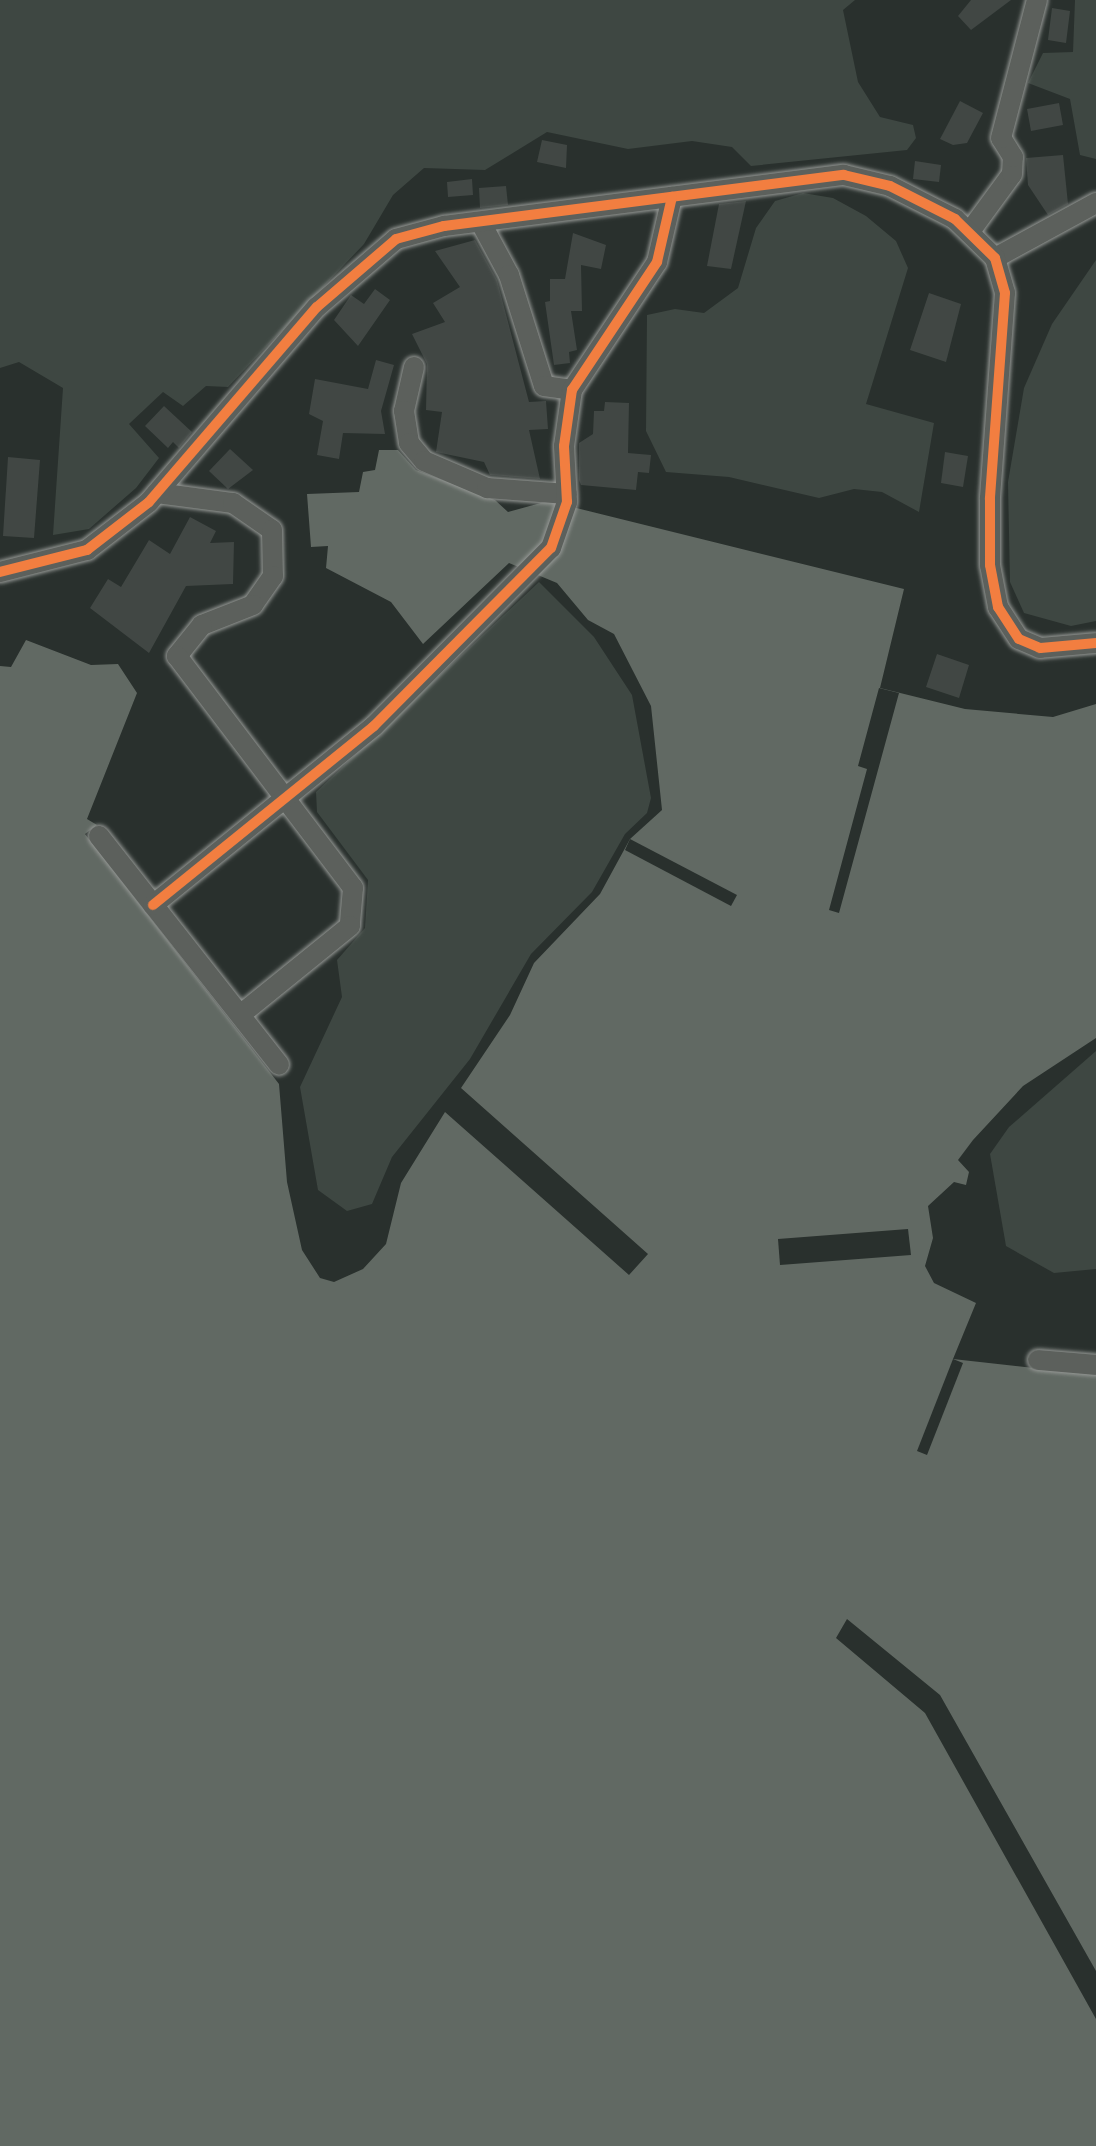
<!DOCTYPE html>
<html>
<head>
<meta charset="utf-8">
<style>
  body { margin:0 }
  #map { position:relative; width:1096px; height:2146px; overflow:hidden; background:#29302d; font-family:Dekko,sans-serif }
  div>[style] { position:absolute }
  .green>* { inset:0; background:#3e4742 }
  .water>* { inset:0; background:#616963 }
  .pier>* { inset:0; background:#29302d }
  .building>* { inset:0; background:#414744 }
  .roads { filter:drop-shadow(0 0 2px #969996) drop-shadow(0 0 2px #969996) }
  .minor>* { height:20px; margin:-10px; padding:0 10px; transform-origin:10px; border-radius:10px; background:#5c605c }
  .cycleway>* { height:10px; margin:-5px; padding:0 5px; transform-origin:5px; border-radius:5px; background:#f27e40 }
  span { translate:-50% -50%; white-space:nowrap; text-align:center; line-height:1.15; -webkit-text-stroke:6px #26332d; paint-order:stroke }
</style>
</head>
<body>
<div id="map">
  <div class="green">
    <i style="clip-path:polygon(0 0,855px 0,843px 10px,858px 82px,880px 117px,913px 125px,916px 138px,907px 150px,751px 166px,732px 147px,692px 141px,628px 149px,547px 132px,485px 170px,424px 168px,393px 195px,364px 244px,228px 387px,206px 386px,183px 406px,163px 392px,129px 424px,159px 458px,136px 488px,89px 529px,53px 535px,63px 388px,19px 362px,0 368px)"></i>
    <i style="clip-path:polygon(1075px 0,1096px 0,1096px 159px,1080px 155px,1070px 99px,1028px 83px,1043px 53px,1073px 52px)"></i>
    <i style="clip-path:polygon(803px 193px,833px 198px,866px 216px,896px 241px,908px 268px,866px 404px,934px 423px,919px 512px,882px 492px,854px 489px,819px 498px,729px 477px,666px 472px,646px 431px,647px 315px,675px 309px,704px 313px,738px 288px,756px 228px,775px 201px)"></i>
    <i style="clip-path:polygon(1096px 260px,1096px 621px,1071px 626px,1024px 613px,1010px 582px,1008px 482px,1024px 388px,1052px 324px)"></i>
    <i style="clip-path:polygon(539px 582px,594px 637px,632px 695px,651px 798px,647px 813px,625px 834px,592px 892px,531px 954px,470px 1059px,392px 1157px,372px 1204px,347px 1211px,318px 1190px,300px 1087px,342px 997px,337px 960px,365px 928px,368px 880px,317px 812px,316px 792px)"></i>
    <i style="clip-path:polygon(1096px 1051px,1096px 1269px,1054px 1273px,1006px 1246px,990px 1154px,1009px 1127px)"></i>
  </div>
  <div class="water">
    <i style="clip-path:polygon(379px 450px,398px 450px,416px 470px,495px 500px,508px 512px,548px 501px,904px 589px,880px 688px,965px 709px,1053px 717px,1096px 704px,1096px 1038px,1023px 1086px,973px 1140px,958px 1160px,969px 1172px,966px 1185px,954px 1182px,928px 1206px,933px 1238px,925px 1266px,934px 1283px,976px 1303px,953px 1359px,1096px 1375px,1096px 1971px,940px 1695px,847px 1619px,836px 1638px,925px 1713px,1096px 2019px,1096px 2146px,0 2146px,0 666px,11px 667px,26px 640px,91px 665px,118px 664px,137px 693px,87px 819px,97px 825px,85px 834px,279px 1084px,287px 1182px,302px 1250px,320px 1278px,334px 1282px,363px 1269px,386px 1244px,401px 1183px,445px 1112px,629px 1275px,648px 1254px,461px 1088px,510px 1015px,534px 963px,600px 894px,630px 839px,662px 810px,651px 706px,614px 634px,588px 620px,557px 583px,509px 563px,423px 644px,391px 602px,326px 568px,328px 546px,311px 547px,307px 494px,359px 492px,363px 472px,375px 470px)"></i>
  </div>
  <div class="pier">
    <i style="clip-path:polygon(879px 688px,899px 693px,839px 913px,829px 910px,867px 769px,858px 766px)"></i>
    <i style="clip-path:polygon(630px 839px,737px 895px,731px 906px,625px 850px)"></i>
    <i style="clip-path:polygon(908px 1229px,911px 1255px,780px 1265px,778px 1239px)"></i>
    <i style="clip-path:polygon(953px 1359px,963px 1363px,927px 1455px,917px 1451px)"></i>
  </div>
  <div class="building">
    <i style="clip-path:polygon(971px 0,1011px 0,971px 30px,958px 16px)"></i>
    <i style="clip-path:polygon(1052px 8px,1070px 11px,1066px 43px,1048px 40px)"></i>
    <i style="clip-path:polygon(960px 101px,983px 113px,967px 143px,953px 145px,940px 139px)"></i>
    <i style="clip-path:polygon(1059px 103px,1063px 125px,1031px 131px,1027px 109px)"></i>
    <i style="clip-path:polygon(542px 140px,567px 145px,566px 168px,537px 162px)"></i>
    <i style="clip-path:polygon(1063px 155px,1068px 204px,1048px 215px,1028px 185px,1026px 158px)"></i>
    <i style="clip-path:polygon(915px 161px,941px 165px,939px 182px,913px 179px)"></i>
    <i style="clip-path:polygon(472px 179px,473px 195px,448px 197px,447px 182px)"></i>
    <i style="clip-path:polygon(506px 186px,508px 205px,480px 208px,479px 188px)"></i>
    <i style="clip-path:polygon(746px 201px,731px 269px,707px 266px,719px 204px)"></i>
    <i style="clip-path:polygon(573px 233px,606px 245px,601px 269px,581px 265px,582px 311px,571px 311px,577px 350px,569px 352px,570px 363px,554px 365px,545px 302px,550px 301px,550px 279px,565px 279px)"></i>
    <i style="clip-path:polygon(475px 240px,497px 280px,529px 402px,546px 401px,548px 429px,529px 430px,540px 479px,490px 475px,484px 462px,436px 452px,442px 412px,426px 410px,427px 364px,412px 334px,445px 322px,433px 303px,460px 287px,435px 251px)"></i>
    <i style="clip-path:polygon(375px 289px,390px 300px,358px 346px,334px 320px,351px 295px,364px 304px)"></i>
    <i style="clip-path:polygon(929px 293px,961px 304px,946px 362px,910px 350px)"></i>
    <i style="clip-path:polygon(376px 360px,394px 365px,381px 411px,385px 434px,343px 433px,339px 459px,317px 455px,323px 421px,309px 414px,315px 379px,368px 389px)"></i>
    <i style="clip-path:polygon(605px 402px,629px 403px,628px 453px,651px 455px,649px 473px,638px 472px,636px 490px,581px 485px,579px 480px,579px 443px,593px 434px,594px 411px,604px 411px)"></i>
    <i style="clip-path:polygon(164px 406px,192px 432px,179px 448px,173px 442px,168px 448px,145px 426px)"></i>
    <i style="clip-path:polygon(230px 449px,253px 470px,228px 489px,209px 471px)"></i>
    <i style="clip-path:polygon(945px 452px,968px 456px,963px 487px,941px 483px)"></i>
    <i style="clip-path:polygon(8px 457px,40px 460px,34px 538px,3px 536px)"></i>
    <i style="clip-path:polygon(190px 517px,216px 531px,210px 543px,234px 542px,233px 584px,186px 586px,149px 653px,90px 608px,108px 579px,121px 587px,149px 540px,170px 554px)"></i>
    <i style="clip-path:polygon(937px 654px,969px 665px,959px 698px,926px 687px)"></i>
  </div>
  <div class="roads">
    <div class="minor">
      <i style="left:481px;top:223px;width:59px;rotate:61.7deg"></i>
      <i style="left:509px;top:275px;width:116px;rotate:72.5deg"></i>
      <i style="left:544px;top:386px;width:28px;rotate:8deg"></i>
      <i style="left:971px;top:230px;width:69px;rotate:-53.8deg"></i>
      <i style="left:1012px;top:174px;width:17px;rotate:-87deg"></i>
      <i style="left:1013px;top:157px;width:22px;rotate:-122deg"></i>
      <i style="left:1001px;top:138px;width:143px;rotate:-75.4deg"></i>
      <i style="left:995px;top:258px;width:115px;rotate:-28.6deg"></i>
      <i style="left:414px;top:367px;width:45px;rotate:102.8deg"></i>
      <i style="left:404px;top:411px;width:32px;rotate:81deg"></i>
      <i style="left:409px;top:443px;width:23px;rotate:50deg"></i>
      <i style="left:424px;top:461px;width:69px;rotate:23.2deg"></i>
      <i style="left:487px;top:488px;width:80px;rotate:4.3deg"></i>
      <i style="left:157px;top:493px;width:77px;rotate:7.5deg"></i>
      <i style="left:233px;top:503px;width:47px;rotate:34.7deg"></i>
      <i style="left:272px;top:530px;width:46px;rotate:88.8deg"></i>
      <i style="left:273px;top:576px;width:35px;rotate:125deg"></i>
      <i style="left:253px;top:605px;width:55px;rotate:158.6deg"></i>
      <i style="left:202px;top:625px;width:40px;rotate:129deg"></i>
      <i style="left:177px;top:656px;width:291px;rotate:52.8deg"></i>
      <i style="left:353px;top:888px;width:38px;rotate:95deg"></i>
      <i style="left:350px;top:926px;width:141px;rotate:141deg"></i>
      <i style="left:0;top:572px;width:90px;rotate:-14.2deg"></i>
      <i style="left:87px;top:550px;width:78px;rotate:-37.7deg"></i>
      <i style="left:149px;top:502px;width:257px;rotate:-49.3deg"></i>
      <i style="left:317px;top:307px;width:104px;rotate:-40.7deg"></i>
      <i style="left:396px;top:239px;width:50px;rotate:-15.2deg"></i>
      <i style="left:444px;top:226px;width:403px;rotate:-7.3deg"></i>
      <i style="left:844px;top:175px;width:47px;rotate:13.4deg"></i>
      <i style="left:890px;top:186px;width:73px;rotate:26.9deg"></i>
      <i style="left:955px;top:219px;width:56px;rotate:44.3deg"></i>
      <i style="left:995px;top:258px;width:36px;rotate:74deg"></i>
      <i style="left:1005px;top:293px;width:207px;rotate:94.2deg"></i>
      <i style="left:990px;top:499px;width:66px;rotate:90deg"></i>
      <i style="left:990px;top:565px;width:43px;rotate:79.2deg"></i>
      <i style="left:998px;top:607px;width:38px;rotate:57deg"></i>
      <i style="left:1019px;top:639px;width:23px;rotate:23deg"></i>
      <i style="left:1040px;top:648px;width:56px;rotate:-5.1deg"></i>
      <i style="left:99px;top:836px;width:291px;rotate:51.8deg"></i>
      <i style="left:153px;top:905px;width:284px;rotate:-39deg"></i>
      <i style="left:374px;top:726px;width:251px;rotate:-45.2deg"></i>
      <i style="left:551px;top:548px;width:49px;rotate:-70.8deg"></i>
      <i style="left:567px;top:502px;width:56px;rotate:-93.1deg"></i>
      <i style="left:564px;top:446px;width:57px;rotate:-81.9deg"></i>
      <i style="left:572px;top:390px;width:154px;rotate:-56.4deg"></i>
      <i style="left:657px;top:262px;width:67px;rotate:-77deg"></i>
      <i style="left:1038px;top:1360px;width:58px;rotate:4.9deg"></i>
    </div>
  </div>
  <div class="cycleway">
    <i style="left:0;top:572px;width:90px;rotate:-14.2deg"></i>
    <i style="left:87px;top:550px;width:78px;rotate:-37.7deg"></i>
    <i style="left:149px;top:502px;width:257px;rotate:-49.3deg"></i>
    <i style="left:317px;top:307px;width:104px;rotate:-40.7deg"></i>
    <i style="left:396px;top:239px;width:50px;rotate:-15.2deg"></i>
    <i style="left:444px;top:226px;width:403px;rotate:-7.3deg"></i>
    <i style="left:844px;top:175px;width:47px;rotate:13.4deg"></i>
    <i style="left:890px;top:186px;width:73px;rotate:26.9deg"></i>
    <i style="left:955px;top:219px;width:56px;rotate:44.3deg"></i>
    <i style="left:995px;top:258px;width:36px;rotate:74deg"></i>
    <i style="left:1005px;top:293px;width:207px;rotate:94.2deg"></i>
    <i style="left:990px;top:499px;width:66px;rotate:90deg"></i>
    <i style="left:990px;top:565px;width:43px;rotate:79.2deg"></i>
    <i style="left:998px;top:607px;width:38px;rotate:57deg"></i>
    <i style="left:1019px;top:639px;width:23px;rotate:23deg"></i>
    <i style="left:1040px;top:648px;width:56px;rotate:-5.1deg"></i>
    <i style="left:153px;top:905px;width:284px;rotate:-39deg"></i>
    <i style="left:374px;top:726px;width:251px;rotate:-45.2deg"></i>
    <i style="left:551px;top:548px;width:49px;rotate:-70.8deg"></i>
    <i style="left:567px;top:502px;width:56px;rotate:-93.1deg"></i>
    <i style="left:564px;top:446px;width:57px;rotate:-81.9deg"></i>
    <i style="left:572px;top:390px;width:154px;rotate:-56.4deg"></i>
    <i style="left:657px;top:262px;width:67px;rotate:-77deg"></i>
  </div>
</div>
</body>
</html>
